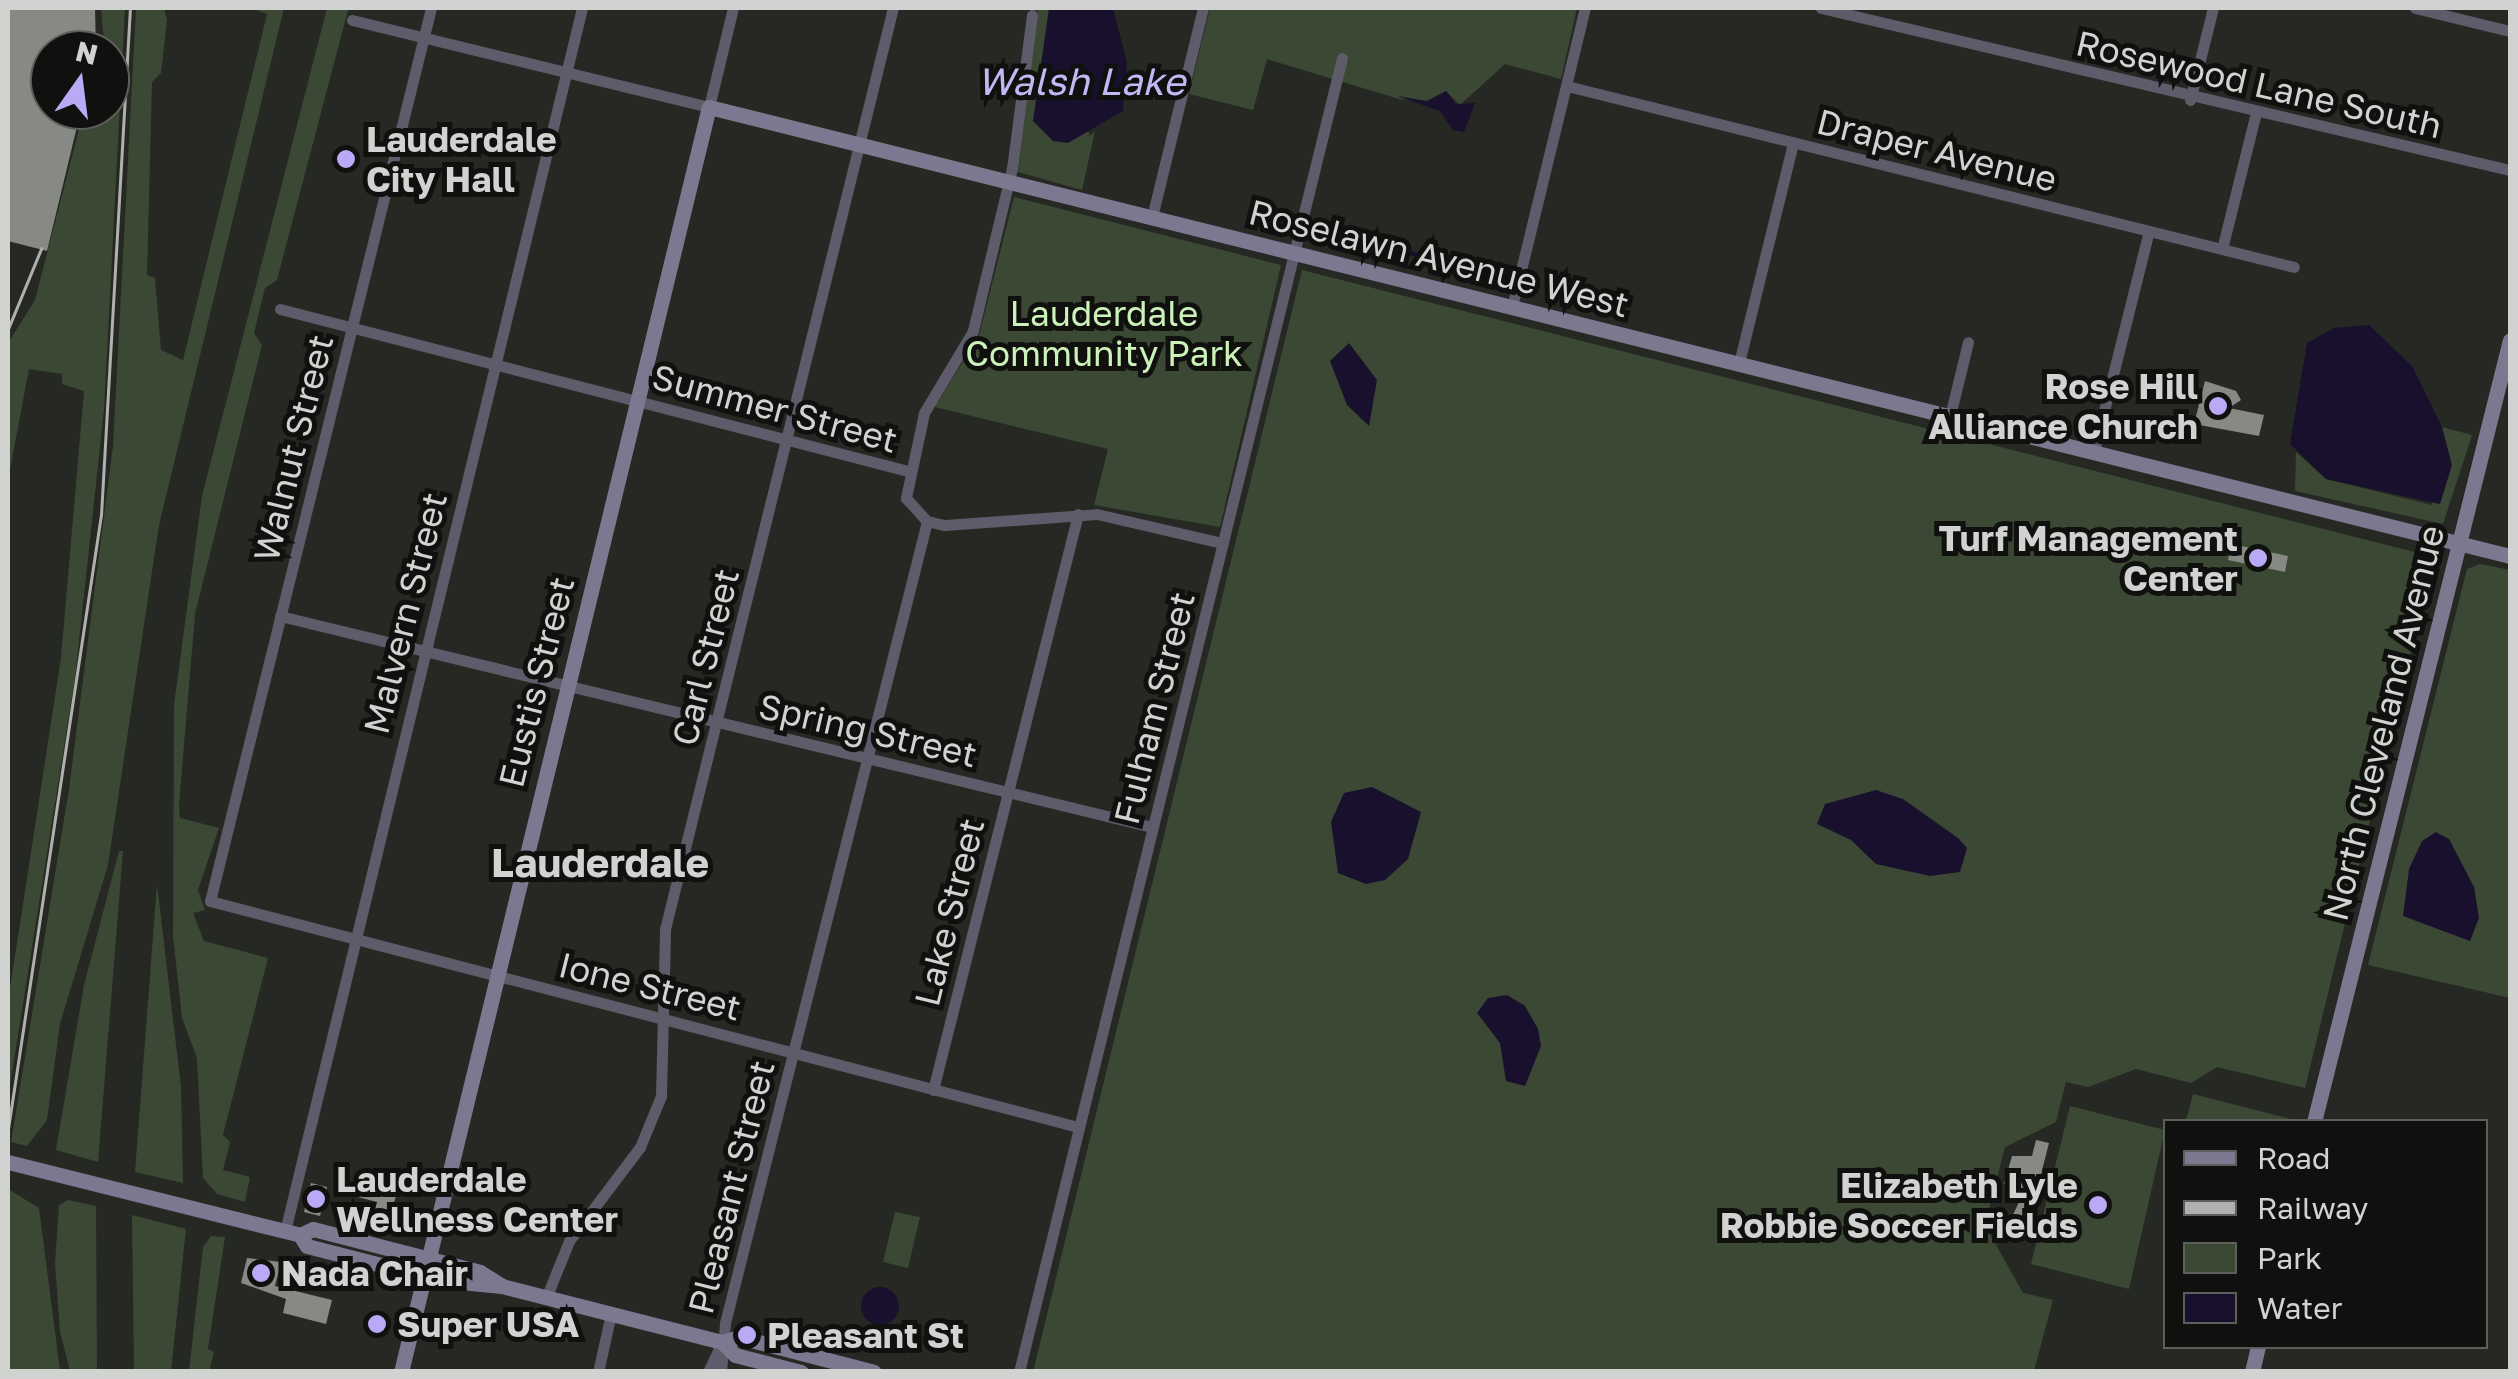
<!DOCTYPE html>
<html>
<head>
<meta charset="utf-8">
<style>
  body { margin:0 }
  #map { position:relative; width:2518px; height:1379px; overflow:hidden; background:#262824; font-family:"Golos Text",sans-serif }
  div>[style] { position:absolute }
  .green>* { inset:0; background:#3b4934 }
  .water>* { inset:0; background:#18102c }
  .round { border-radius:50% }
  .building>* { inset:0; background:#868984 }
  .street>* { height:11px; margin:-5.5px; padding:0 5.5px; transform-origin:5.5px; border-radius:5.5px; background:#5e5b6a }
  .secondary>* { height:15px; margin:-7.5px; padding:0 7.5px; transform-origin:7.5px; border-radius:7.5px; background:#7c7890 }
  .rail>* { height:2.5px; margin:-1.25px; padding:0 1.25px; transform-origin:1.25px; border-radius:1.25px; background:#afb1ae }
  .dots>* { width:28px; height:28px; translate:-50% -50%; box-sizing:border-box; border:5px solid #10110f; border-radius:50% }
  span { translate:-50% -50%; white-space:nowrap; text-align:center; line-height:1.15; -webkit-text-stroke:10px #10110f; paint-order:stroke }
  .street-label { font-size:35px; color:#d1d3d0 }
  .poi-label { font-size:35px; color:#d1d3d0; font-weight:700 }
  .left { translate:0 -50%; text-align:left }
  .right { translate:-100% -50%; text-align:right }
  .park-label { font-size:35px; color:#ccf2ba }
  .water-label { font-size:38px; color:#c4b8f4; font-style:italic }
  .quarter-label { font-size:40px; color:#d1d3d0; font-weight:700 }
  .frame { position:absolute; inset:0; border:10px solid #d1d3d0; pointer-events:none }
  .legend { position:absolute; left:2163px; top:1119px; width:325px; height:230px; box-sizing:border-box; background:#10110f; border:2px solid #5d5f5c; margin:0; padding:12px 18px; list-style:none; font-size:30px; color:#d1d3d0 }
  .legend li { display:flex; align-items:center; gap:20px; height:50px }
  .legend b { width:50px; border:2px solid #5d5f5c }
  .north { position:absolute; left:30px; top:30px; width:100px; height:100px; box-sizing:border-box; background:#10110f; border:2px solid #5d5f5c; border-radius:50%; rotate:14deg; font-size:28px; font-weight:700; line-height:40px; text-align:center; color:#d1d3d0 }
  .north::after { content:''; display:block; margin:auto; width:35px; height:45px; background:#baaaf6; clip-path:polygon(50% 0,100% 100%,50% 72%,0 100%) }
</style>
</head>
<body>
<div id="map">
  <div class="green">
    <i style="clip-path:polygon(101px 8px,125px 8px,104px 410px,75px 678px,8px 1098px,8px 1001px,61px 658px,84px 391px,62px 384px,62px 374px,29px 369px,8px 480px,8px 343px,35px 300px,84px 110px,110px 110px)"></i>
    <i style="clip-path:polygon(136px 8px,164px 8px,167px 20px,161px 73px,152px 82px,147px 275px,155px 278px,161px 350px,183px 360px,267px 14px,251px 8px,284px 8px,159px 525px,108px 865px,60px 1024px,47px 1120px,27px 1146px,11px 1142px,69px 789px,113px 446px)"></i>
    <i style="clip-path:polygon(327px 8px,348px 10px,277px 280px,265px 288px,254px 333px,262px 345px,195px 614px,179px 805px,180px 818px,219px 828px,198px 890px,205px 910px,193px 913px,204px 941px,268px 958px,223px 1135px,230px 1142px,223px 1170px,250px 1177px,245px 1202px,217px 1194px,203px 1178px,197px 1058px,182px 1018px,173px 936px,174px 705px,202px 496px)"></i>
    <i style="clip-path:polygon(1038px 8px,1049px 8px,1047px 36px,1090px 136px,1095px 131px,1082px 190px,1018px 172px)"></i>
    <i style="clip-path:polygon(1210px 8px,1577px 8px,1561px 79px,1505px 64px,1460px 105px,1446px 91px,1427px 101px,1399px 99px,1267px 59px,1253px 110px,1189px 94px)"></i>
    <i style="clip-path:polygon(1014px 197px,1281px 265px,1220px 527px,1094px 505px,1108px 449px,935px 407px,979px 335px)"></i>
    <i style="clip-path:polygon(1302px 270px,2434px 557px,2305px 1088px,2217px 1067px,2191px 1083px,2136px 1069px,2088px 1087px,2066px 1082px,2056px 1122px,2005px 1147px,1985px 1225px,2023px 1293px,2053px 1300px,2034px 1371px,1033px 1372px)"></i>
    <i style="clip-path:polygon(2442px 427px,2472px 435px,2443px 524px,2295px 491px,2296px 452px,2326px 479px,2432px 505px)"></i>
    <i style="clip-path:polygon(2480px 564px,2510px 570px,2510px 998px,2368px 965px,2467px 569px)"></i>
    <i style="clip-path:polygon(119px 851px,123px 851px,98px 1162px,56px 1150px,84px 985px)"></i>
    <i style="clip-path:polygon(157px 884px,181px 1087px,183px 1183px,135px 1172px)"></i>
    <i style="clip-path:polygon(2193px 1094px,2291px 1119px,2290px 1121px,2186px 1121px)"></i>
    <i style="clip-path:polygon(2070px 1106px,2165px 1130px,2129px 1289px,2031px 1264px)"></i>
    <i style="clip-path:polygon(8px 1189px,39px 1208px,60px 1371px,8px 1371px)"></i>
    <i style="clip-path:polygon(68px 1200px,96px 1206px,97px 1371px,70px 1371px,60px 1331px,55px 1264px,59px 1205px)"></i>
    <i style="clip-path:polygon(895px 1212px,920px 1217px,908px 1268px,883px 1262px)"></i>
    <i style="clip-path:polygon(132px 1215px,186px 1229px,171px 1371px,134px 1371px)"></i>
    <i style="clip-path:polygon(211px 1236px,225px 1237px,208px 1349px,214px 1352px,209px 1371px,189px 1371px,203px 1247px)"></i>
  </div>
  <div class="water">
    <i style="clip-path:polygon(1049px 8px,1113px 8px,1127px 63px,1123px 111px,1068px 143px,1053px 141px,1033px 121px)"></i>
    <i style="clip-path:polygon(1446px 91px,1456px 104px,1475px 103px,1464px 132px,1453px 130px,1440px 111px,1397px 96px,1427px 101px)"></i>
    <i style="clip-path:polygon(1320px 220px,1339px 223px,1435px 260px,1328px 240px)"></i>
    <i style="clip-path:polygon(2369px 325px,2412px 366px,2442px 427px,2452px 465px,2440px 504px,2326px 479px,2290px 444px,2307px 343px,2334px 328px)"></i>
    <i style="clip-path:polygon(1349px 343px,1377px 380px,1369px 426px,1347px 405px,1330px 361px)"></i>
    <i style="clip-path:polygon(1372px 787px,1421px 812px,1408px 859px,1385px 880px,1366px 884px,1338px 873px,1331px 822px,1344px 793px)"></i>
    <i style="clip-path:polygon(1876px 790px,1903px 799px,1958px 838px,1967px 848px,1960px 872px,1930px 876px,1876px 864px,1851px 840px,1817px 824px,1825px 804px)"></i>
    <i style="clip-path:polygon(2436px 832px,2449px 839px,2474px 887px,2479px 918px,2470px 941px,2403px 916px,2409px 869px,2422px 841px)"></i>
    <i style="clip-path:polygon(1507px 995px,1525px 1006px,1538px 1029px,1541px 1046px,1525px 1086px,1506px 1081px,1500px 1043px,1477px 1013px,1488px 998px)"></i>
    <i class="round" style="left:861px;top:1287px;width:38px;height:38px"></i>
  </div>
  <div class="building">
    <i style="clip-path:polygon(8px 8px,95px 8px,96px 50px,50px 50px,50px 110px,81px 110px,47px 251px,8px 241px)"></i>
    <i style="clip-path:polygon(2205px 381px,2236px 391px,2241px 400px,2229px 408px,2264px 415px,2259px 436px,2194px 424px)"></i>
    <i style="clip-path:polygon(2232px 544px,2288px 556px,2285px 572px,2228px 560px)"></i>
    <i style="clip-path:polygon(2036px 1140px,2049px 1143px,2028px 1225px,2010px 1221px,2021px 1198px,2004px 1184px,2012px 1156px,2032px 1156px)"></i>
    <i style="clip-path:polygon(379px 1180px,400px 1185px,384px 1231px,370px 1228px,377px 1202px,358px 1197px,361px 1182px)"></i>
    <i style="clip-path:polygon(311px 1183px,327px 1187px,320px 1216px,304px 1212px)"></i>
    <i style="clip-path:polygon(247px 1258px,281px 1262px,275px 1286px,332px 1300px,326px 1324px,283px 1313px,286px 1299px,241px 1283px)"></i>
    <i class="round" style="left:364px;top:1310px;width:26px;height:26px"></i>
  </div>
  <div class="street">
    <i style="left:431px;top:8px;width:920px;rotate:103.9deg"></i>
    <i style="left:210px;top:901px;width:897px;rotate:14.59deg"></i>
    <i style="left:1821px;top:8px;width:708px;rotate:13.23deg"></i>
    <i style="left:2415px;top:8px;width:98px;rotate:13.6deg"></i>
    <i style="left:1032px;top:15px;width:154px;rotate:97.4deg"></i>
    <i style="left:1012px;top:168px;width:168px;rotate:103.5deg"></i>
    <i style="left:973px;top:331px;width:96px;rotate:120.9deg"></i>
    <i style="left:924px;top:413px;width:87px;rotate:102deg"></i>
    <i style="left:906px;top:498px;width:31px;rotate:48deg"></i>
    <i style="left:927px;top:521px;width:18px;rotate:13deg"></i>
    <i style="left:945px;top:525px;width:152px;rotate:-4.1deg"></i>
    <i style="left:1097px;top:514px;width:129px;rotate:13deg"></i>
    <i style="left:352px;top:20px;width:367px;rotate:13.7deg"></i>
    <i style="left:709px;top:107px;width:102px;rotate:-76.4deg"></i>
    <i style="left:1567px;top:86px;width:749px;rotate:13.98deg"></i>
    <i style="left:2190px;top:100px;width:95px;rotate:-76deg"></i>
    <i style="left:1152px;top:217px;width:215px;rotate:-76.3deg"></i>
    <i style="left:2222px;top:249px;width:140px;rotate:-76deg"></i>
    <i style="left:1512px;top:307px;width:308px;rotate:-76.3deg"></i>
    <i style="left:280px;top:309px;width:649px;rotate:14.46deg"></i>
    <i style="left:1739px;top:363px;width:227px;rotate:-76.2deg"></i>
    <i style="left:1950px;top:416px;width:76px;rotate:-76.3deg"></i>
    <i style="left:2094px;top:451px;width:227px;rotate:-76deg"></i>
    <i style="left:280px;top:616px;width:897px;rotate:13.6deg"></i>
    <i style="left:933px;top:1090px;width:594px;rotate:-75.87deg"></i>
    <i style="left:285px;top:1231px;width:1259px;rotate:-76.35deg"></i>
    <i style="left:546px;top:1298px;width:61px;rotate:-68deg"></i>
    <i style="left:569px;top:1241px;width:118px;rotate:-52.9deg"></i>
    <i style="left:640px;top:1147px;width:55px;rotate:-67.6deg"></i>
    <i style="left:661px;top:1096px;width:167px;rotate:-88.6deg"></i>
    <i style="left:665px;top:929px;width:949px;rotate:-76.1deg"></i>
    <i style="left:598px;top:1372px;width:59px;rotate:-77.4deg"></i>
    <i style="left:708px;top:1372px;width:29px;rotate:-65deg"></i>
    <i style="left:721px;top:1372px;width:49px;rotate:-85.3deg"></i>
    <i style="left:725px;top:1323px;width:827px;rotate:-75.86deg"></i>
    <i style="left:1019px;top:1372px;width:1353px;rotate:-76.19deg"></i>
  </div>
  <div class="secondary">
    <i style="left:2314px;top:1122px;width:806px;rotate:-75.93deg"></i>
    <i style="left:8px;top:1162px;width:301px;rotate:14deg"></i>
    <i style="left:300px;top:1235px;width:13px;rotate:58deg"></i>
    <i style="left:307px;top:1246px;width:136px;rotate:14.4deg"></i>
    <i style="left:439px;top:1280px;width:63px;rotate:5.4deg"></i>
    <i style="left:502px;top:1286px;width:227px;rotate:14.3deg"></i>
    <i style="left:722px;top:1342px;width:18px;rotate:45deg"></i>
    <i style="left:735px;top:1355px;width:68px;rotate:14.4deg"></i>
    <i style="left:300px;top:1235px;width:14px;rotate:-25deg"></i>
    <i style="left:313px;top:1229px;width:172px;rotate:14.4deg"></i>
    <i style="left:480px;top:1272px;width:26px;rotate:32deg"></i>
    <i style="left:722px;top:1342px;width:18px;rotate:-16deg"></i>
    <i style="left:739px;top:1337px;width:139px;rotate:14.5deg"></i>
    <i style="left:401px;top:1372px;width:1302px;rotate:-76.32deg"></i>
    <i style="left:709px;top:107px;width:1856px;rotate:14deg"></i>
    <i style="left:2252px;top:1372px;width:27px;rotate:-77deg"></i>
  </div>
  <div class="rail">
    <i style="left:8px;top:329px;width:87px;rotate:-67.6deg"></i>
    <i style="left:8px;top:1129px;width:621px;rotate:-81.39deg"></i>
    <i style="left:101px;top:515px;width:508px;rotate:-86.73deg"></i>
  </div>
  <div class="dots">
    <i style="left:346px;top:159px;background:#baaaf6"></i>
    <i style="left:2218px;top:406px;background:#baaaf6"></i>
    <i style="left:2258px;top:558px;background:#baaaf6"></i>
    <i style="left:316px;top:1199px;background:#baaaf6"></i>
    <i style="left:2098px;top:1205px;background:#baaaf6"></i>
    <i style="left:261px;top:1273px;background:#baaaf6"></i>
    <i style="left:377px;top:1324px;background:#baaaf6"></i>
    <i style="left:747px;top:1335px;background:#baaaf6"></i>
  </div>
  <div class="street-label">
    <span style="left:2259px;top:84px;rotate:13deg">Rosewood Lane South</span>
    <span style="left:1937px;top:150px;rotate:14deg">Draper Avenue</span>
    <span style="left:1439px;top:258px;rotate:14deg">Roselawn Avenue West</span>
    <span style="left:775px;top:408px;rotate:15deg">Summer Street</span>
    <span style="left:293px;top:448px;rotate:-76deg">Walnut Street</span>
    <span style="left:405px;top:613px;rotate:-76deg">Malvern Street</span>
    <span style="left:705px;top:657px;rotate:-76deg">Carl Street</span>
    <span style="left:536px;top:682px;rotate:-76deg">Eustis Street</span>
    <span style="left:1154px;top:708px;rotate:-76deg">Fulham Street</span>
    <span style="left:2383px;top:723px;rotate:-76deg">North Cleveland Avenue</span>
    <span style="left:868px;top:730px;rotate:13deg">Spring Street</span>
    <span style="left:949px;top:912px;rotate:-76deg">Lake Street</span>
    <span style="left:650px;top:986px;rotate:14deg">Ione Street</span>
    <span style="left:731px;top:1187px;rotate:-76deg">Pleasant Street</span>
  </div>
  <div class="poi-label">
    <span class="left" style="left:366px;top:159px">Lauderdale<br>City Hall</span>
    <span class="right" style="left:2198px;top:406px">Rose Hill<br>Alliance Church</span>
    <span class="right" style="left:2238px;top:558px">Turf Management<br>Center</span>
    <span class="left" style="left:336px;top:1199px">Lauderdale<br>Wellness Center</span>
    <span class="right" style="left:2078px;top:1205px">Elizabeth Lyle<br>Robbie Soccer Fields</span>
    <span class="left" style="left:281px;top:1273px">Nada Chair</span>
    <span class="left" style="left:397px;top:1324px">Super USA</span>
    <span class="left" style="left:767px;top:1335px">Pleasant St</span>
  </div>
  <div class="park-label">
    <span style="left:1104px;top:333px">Lauderdale<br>Community Park</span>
  </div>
  <div class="water-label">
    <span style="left:1081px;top:81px">Walsh Lake</span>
  </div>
  <div class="quarter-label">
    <span style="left:600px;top:862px">Lauderdale</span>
  </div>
  <div class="frame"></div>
  <ul class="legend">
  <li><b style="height:12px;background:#7c7890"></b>Road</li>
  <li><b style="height:12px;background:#afb1ae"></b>Railway</li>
  <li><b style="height:28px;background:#3b4934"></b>Park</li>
  <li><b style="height:28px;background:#18102c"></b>Water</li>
  </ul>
  <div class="north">N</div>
</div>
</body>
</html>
